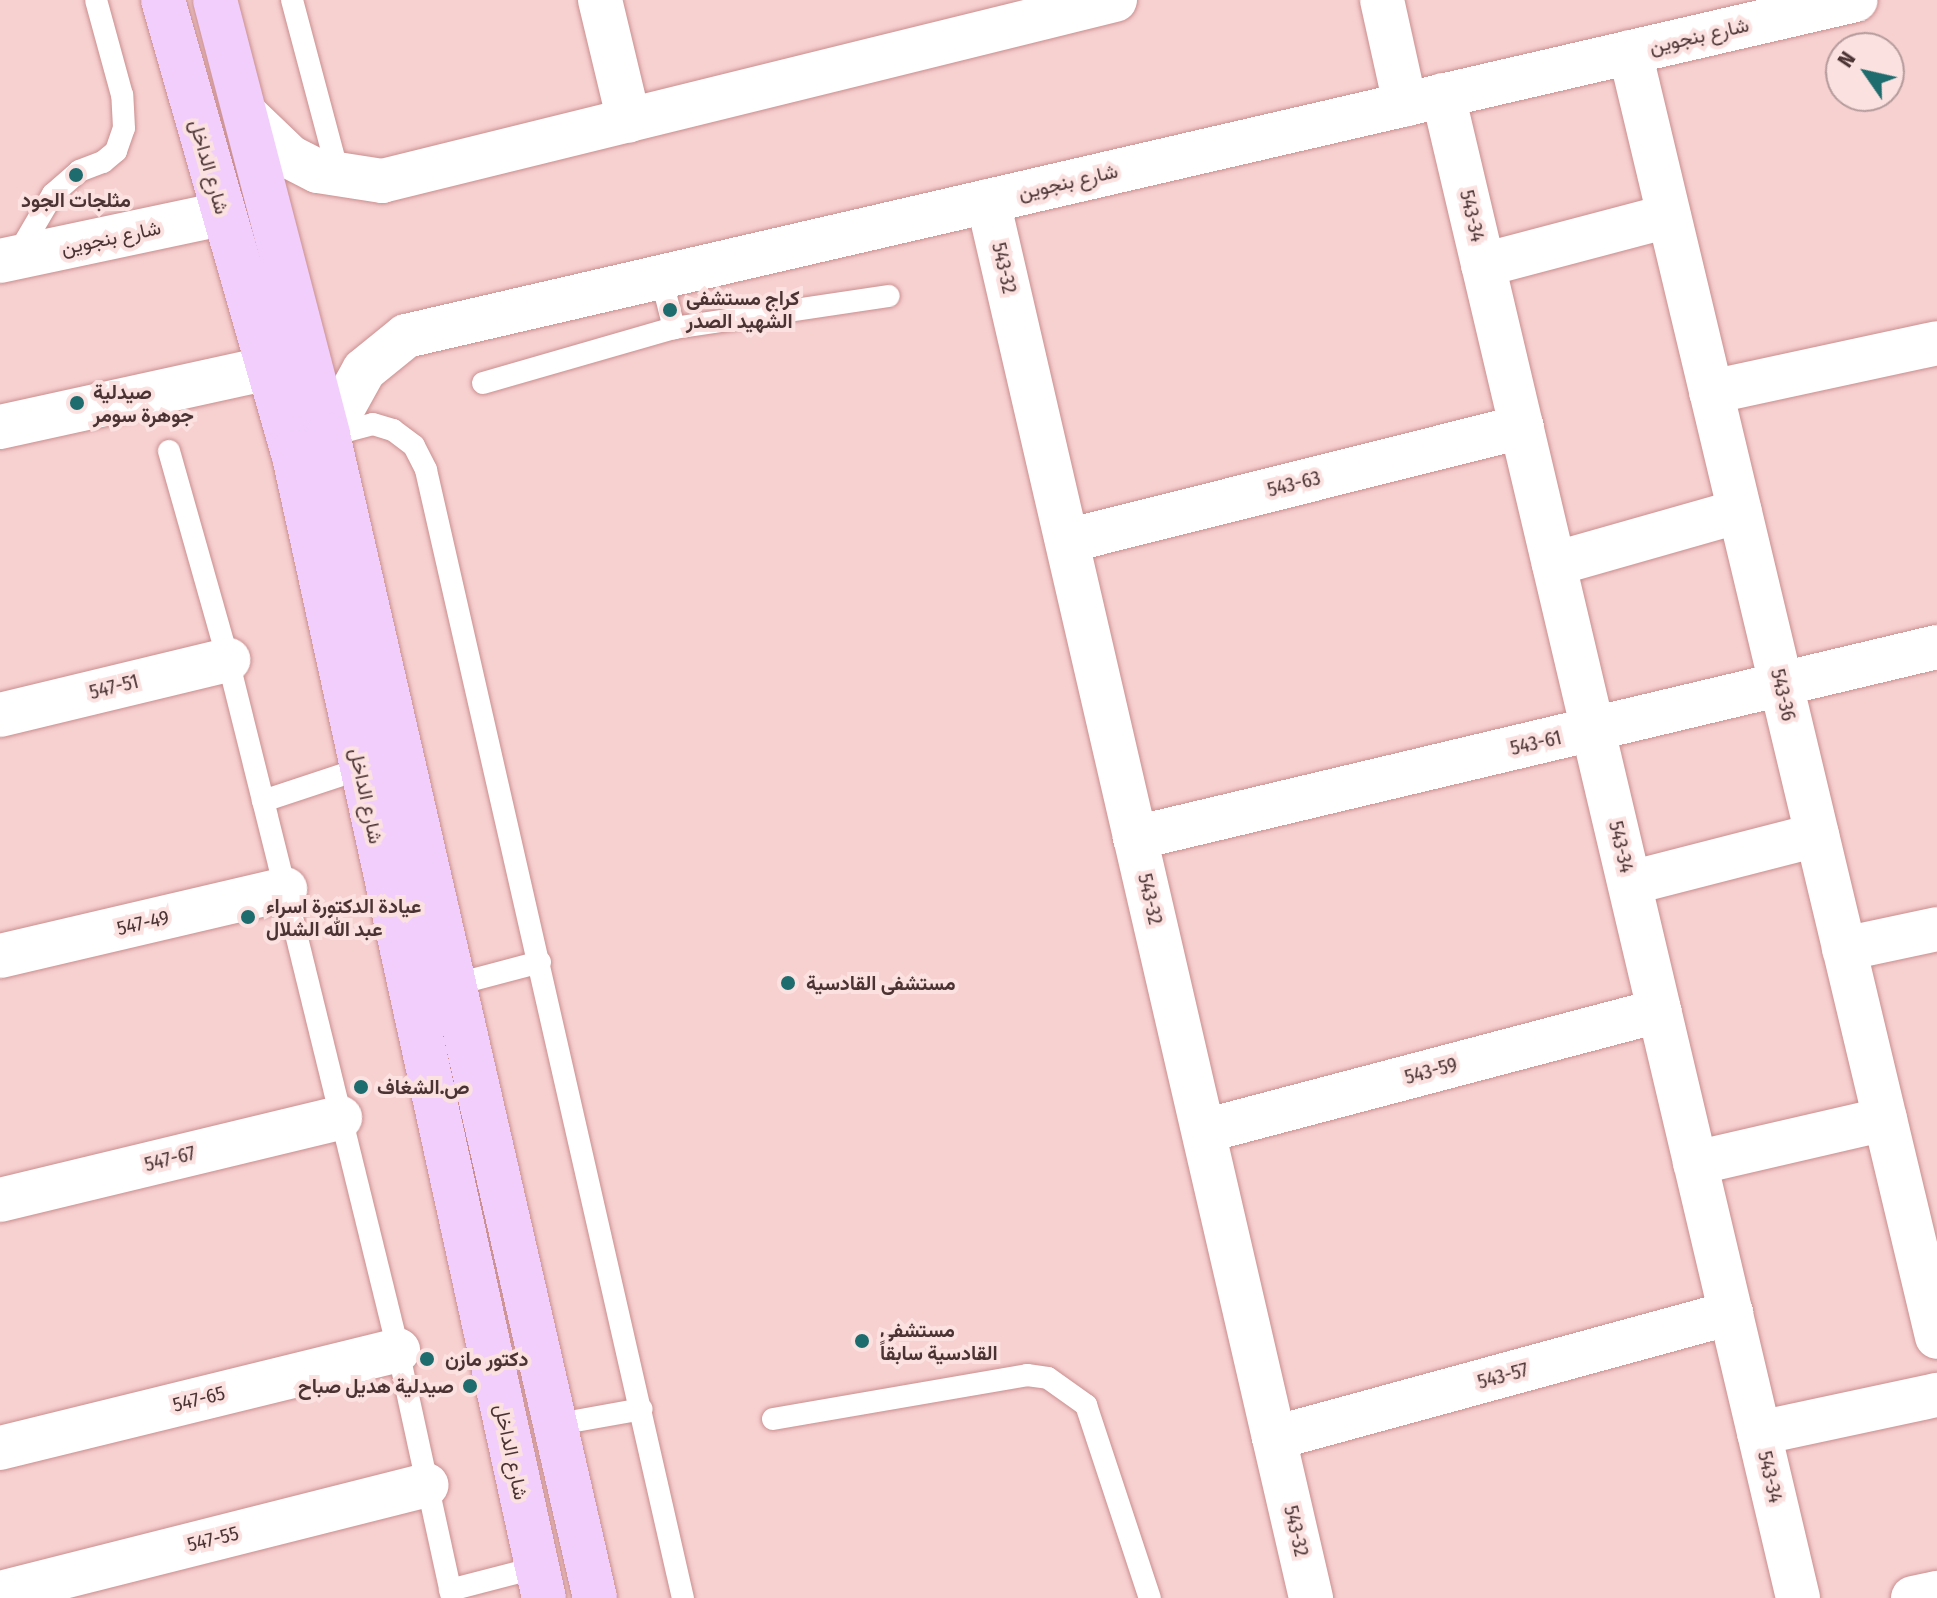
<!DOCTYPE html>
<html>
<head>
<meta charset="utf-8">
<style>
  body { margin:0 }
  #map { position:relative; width:1937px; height:1598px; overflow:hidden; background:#f7d0d0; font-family:"Fira Sans Condensed",Vazirmatn,sans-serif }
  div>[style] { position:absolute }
  .roads { filter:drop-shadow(0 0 2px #ca8e8f) drop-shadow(0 0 2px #ca8e8f) }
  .lane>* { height:22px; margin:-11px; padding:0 11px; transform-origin:11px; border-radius:11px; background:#fff }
  .street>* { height:44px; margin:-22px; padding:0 22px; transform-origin:22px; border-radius:22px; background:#fff }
  .secondary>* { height:44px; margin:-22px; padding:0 22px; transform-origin:22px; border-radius:22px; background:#fff }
  .primary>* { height:44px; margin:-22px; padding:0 22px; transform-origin:22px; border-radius:22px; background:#f1cefb }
  .dots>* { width:22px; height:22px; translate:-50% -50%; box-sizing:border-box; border:4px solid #fbe1e0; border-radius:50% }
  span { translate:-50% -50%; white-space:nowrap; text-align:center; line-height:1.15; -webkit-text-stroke:8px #fbe1e0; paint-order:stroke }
  .street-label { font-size:20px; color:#4c3333 }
  .poi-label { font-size:20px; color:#4c3333; font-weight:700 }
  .left { translate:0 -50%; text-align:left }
  .right { translate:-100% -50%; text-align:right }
  .north { position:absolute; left:1825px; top:32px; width:80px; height:80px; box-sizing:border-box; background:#fbe1e0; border:2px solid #b59b9b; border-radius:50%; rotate:304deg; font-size:22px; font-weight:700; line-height:32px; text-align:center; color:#4c3333 }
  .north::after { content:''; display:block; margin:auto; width:28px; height:36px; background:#1f6c6e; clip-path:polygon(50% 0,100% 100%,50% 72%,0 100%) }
</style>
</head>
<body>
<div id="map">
  <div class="roads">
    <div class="lane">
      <i style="left:292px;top:0;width:183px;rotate:75.1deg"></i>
      <i style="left:16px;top:257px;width:73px;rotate:-59.6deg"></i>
      <i style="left:53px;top:194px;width:35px;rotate:-41deg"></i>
      <i style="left:79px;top:171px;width:26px;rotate:-21deg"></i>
      <i style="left:103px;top:162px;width:17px;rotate:-40deg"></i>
      <i style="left:116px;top:151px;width:24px;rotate:-71deg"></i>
      <i style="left:124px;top:128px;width:33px;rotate:-93deg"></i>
      <i style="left:122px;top:95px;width:98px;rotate:-105.3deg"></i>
      <i style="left:661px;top:277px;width:53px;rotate:75.7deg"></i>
      <i style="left:483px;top:383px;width:199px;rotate:-16.1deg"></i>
      <i style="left:674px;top:328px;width:217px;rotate:-8.5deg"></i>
      <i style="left:331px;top:435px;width:43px;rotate:-14.7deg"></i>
      <i style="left:373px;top:424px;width:21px;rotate:17deg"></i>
      <i style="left:393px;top:430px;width:26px;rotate:37deg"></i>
      <i style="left:414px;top:446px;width:27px;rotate:63deg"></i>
      <i style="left:426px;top:470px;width:1157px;rotate:77.17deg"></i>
      <i style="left:169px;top:451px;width:217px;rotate:74.2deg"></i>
      <i style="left:228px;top:660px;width:236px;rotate:76deg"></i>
      <i style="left:285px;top:889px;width:475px;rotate:76.2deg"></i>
      <i style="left:398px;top:1350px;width:254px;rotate:77.7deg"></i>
      <i style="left:263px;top:801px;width:102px;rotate:-18.3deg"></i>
      <i style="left:453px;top:985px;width:90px;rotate:-14.8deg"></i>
      <i style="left:773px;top:1419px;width:258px;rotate:-9.8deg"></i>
      <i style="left:1027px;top:1375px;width:21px;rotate:8deg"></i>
      <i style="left:1048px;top:1378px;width:47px;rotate:35.4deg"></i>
      <i style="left:1086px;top:1405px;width:203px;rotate:71.7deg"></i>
      <i style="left:553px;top:1425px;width:90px;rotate:-10.2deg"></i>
      <i style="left:450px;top:1590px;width:88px;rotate:-14.5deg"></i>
    </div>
    <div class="street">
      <i style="left:600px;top:0;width:124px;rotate:76.5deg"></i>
      <i style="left:1630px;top:52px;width:1321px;rotate:76.56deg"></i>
      <i style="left:1443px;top:95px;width:1544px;rotate:76.71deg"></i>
      <i style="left:988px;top:201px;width:1434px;rotate:76.98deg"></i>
      <i style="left:1483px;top:265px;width:192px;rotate:-14.8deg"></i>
      <i style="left:1711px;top:392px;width:231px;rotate:-12.2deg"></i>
      <i style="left:1067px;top:541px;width:469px;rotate:-14.1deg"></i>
      <i style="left:1554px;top:564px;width:193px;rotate:-15.9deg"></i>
      <i style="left:0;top:715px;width:235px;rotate:-13.6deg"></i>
      <i style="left:1135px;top:838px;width:824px;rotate:-13.4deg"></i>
      <i style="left:1630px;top:883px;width:193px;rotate:-14.4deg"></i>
      <i style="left:1844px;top:949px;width:95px;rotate:-12.1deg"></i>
      <i style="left:0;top:956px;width:293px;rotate:-13.2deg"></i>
      <i style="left:1204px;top:1131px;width:471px;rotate:-14.8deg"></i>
      <i style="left:1695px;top:1163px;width:195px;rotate:-13deg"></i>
      <i style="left:0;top:1200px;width:350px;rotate:-13.6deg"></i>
      <i style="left:1759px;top:1433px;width:182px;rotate:-12.1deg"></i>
      <i style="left:1274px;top:1438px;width:474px;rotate:-15.3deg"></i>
      <i style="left:0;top:1448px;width:410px;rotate:-13.8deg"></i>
      <i style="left:0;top:1593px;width:440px;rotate:-14.2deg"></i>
      <i style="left:1913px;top:1598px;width:25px;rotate:-12deg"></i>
    </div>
    <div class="secondary">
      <i style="left:1382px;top:0;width:107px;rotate:77.5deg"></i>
      <i style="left:246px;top:115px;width:61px;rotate:43.7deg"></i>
      <i style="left:290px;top:157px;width:31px;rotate:27deg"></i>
      <i style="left:318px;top:171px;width:65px;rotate:8.9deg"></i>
      <i style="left:382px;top:181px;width:755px;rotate:-13.87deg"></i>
      <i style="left:0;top:261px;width:227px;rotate:-12deg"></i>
      <i style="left:0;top:427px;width:274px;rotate:-12.4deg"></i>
      <i style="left:328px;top:435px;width:74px;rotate:-61deg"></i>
      <i style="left:364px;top:370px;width:54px;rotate:-39deg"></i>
      <i style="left:406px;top:336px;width:1488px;rotate:-13.05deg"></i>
    </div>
    <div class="primary">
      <i style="left:163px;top:0;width:470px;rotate:74deg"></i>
      <i style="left:293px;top:452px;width:1173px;rotate:77.65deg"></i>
      <i style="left:215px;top:0;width:449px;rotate:75.4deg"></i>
      <i style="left:328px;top:435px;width:1193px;rotate:77.07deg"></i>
    </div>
  </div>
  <div class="dots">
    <i style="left:76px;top:175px;background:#1f6c6e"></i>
    <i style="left:670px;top:310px;background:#1f6c6e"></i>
    <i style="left:77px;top:403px;background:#1f6c6e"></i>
    <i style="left:248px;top:917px;background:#1f6c6e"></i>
    <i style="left:788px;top:983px;background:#1f6c6e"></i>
    <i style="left:361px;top:1087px;background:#1f6c6e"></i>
    <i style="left:862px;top:1341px;background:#1f6c6e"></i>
    <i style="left:427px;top:1359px;background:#1f6c6e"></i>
    <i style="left:470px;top:1386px;background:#1f6c6e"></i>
  </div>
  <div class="street-label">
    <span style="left:1699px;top:36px;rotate:-13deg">شارع بنجوين</span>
    <span style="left:209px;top:167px;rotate:74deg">شارع الداخل</span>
    <span style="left:1068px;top:182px;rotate:-13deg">شارع بنجوين</span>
    <span style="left:1472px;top:216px;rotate:77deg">543-34</span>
    <span style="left:111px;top:238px;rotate:-12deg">شارع بنجوين</span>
    <span style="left:1004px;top:268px;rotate:77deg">543-32</span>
    <span style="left:1294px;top:484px;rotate:-14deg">543-63</span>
    <span style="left:114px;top:687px;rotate:-14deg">547-51</span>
    <span style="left:1783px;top:695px;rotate:77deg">543-36</span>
    <span style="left:1536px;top:743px;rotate:-13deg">543-61</span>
    <span style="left:366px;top:796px;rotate:78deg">شارع الداخل</span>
    <span style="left:1621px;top:847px;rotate:77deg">543-34</span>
    <span style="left:1150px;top:899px;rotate:77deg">543-32</span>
    <span style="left:143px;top:923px;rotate:-13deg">547-49</span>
    <span style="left:1431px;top:1071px;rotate:-15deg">543-59</span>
    <span style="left:170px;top:1159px;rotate:-14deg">547-67</span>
    <span style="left:1503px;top:1376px;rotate:-15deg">543-57</span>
    <span style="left:199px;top:1399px;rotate:-14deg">547-65</span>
    <span style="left:511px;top:1452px;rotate:78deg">شارع الداخل</span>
    <span style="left:1770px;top:1477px;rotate:77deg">543-34</span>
    <span style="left:1296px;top:1531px;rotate:77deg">543-32</span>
    <span style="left:213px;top:1539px;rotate:-14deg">547-55</span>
  </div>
  <div class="poi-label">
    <span style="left:76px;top:200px">مثلجات الجود</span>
    <span class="left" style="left:686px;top:310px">كراج مستشفى<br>الشهيد الصدر</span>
    <span class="left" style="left:93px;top:404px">صيدلية<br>جوهرة سومر</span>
    <span class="left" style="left:266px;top:918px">عيادة الدكتورة اسراء<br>عبد الله الشلال</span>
    <span class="left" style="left:806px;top:983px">مستشفى القادسية</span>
    <span class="left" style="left:377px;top:1087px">ص.الشغاف</span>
    <span class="left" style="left:880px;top:1342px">مستشفى<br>القادسية سابقاً</span>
    <span class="left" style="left:445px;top:1359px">دكتور مازن</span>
    <span class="right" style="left:454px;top:1386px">صيدلية هديل صباح</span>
  </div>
  <div class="north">N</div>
</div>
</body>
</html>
